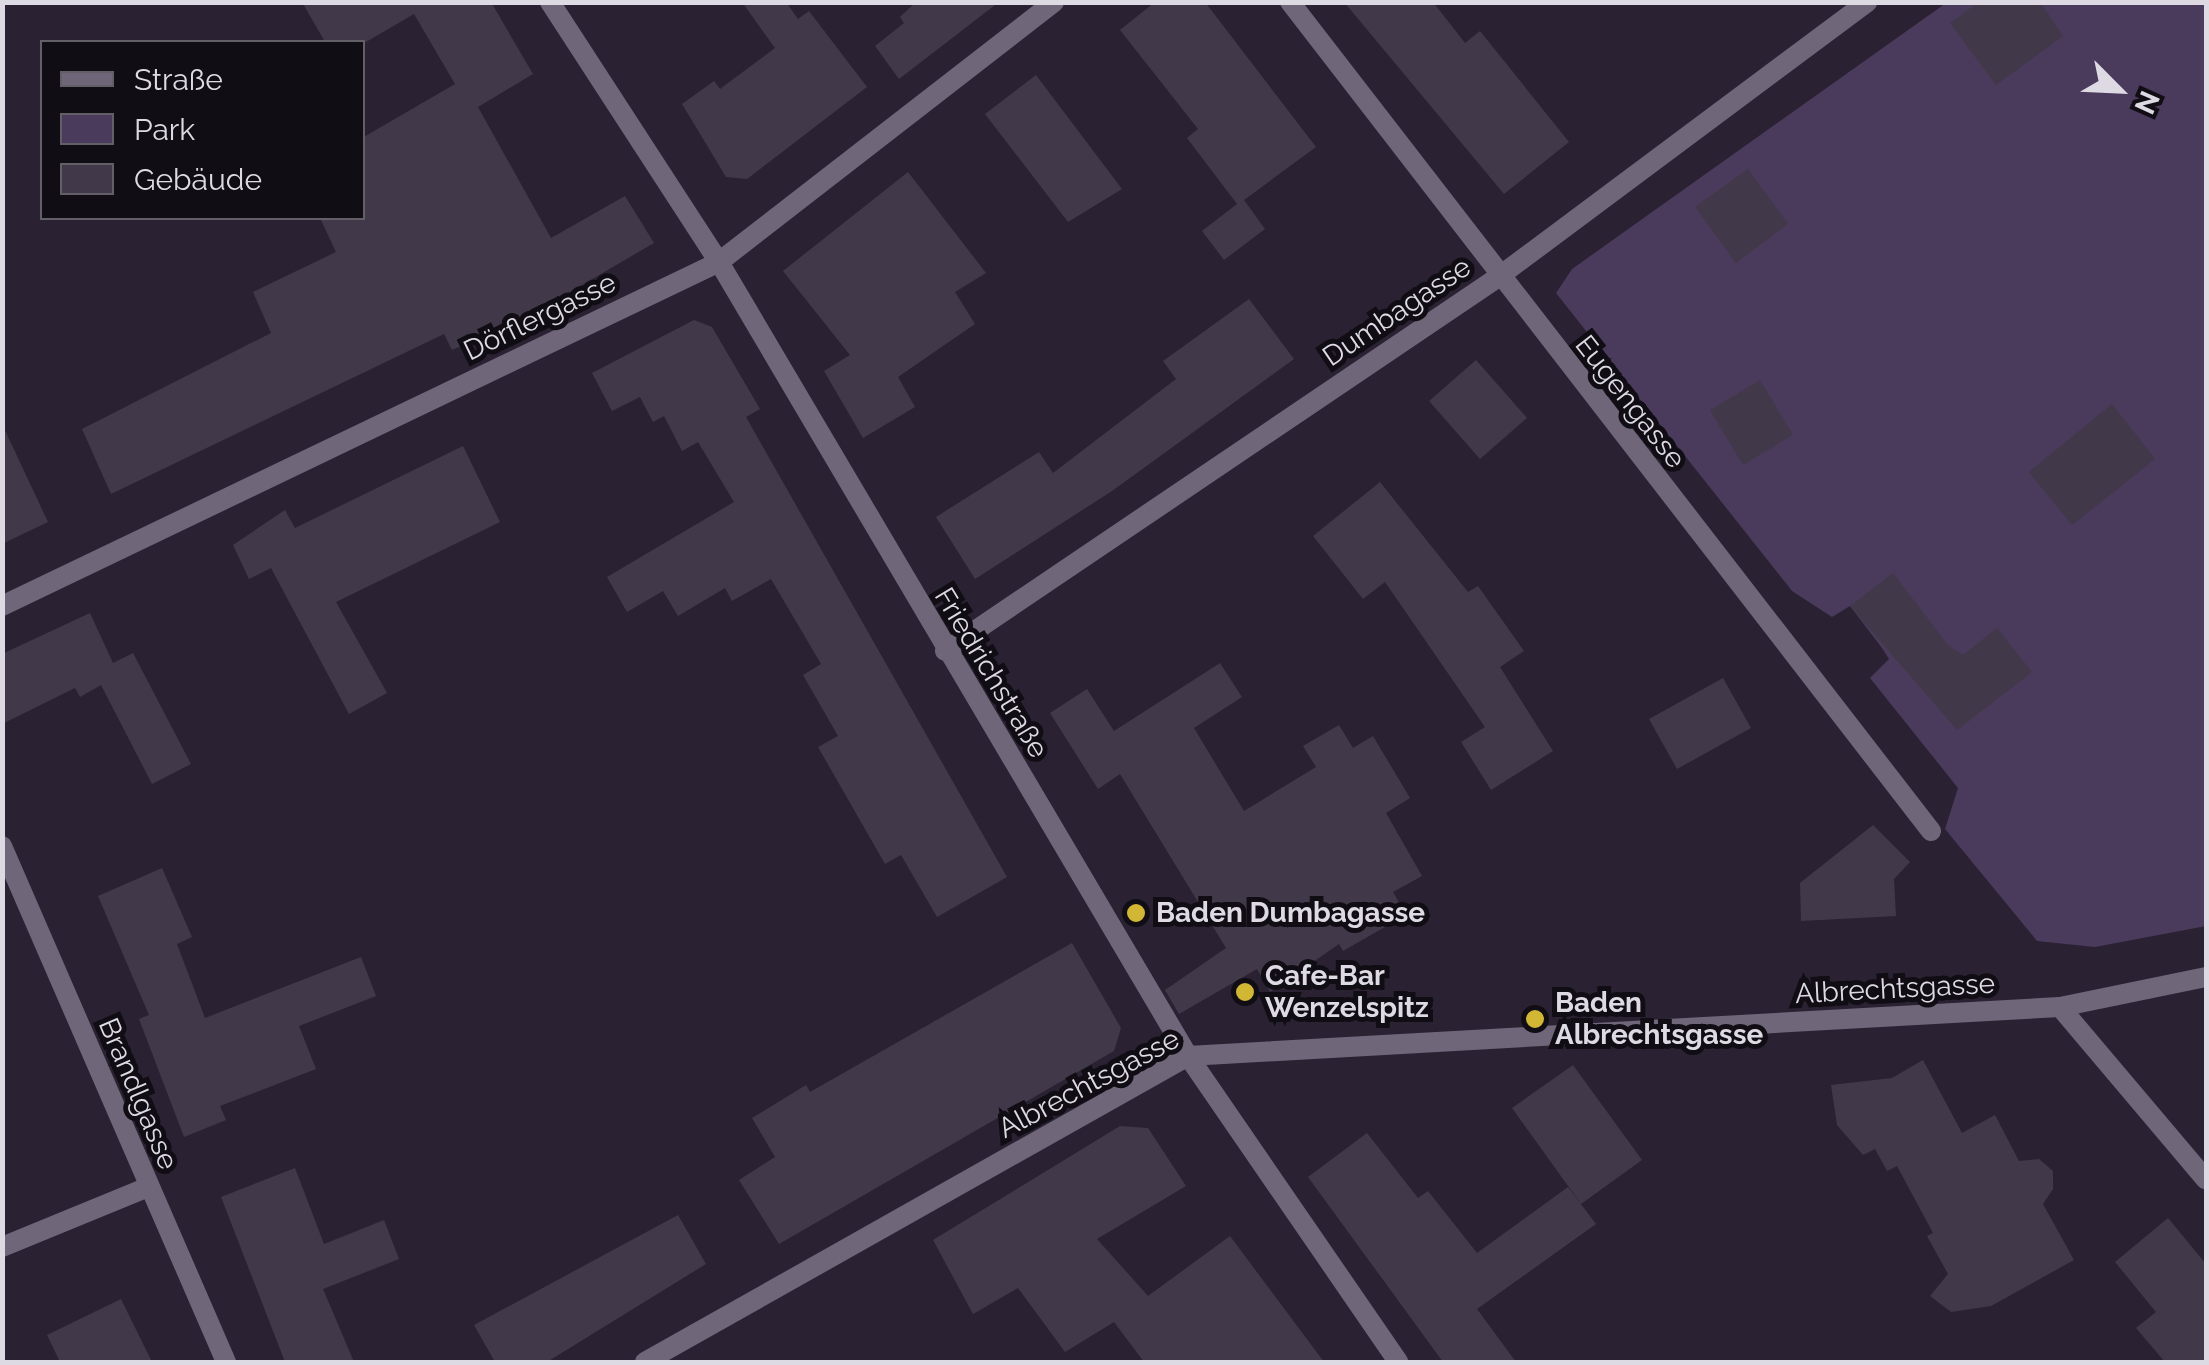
<!DOCTYPE html>
<html>
<head>
<meta charset="utf-8">
<style>
  body { margin:0 }
  #map { position:relative; width:2209px; height:1365px; overflow:hidden; background:#2a2232; font-family:Raleway,sans-serif }
  div>[style] { position:absolute }
  .green>* { inset:0; background:#4a3a5b }
  .building>* { inset:0; background:#413949 }
  .street>* { height:20px; margin:-10px; padding:0 10px; transform-origin:10px; border-radius:10px; background:#6f667a }
  .dots>* { width:28px; height:28px; translate:-50% -50%; box-sizing:border-box; border:5px solid #110d14; border-radius:50% }
  span { translate:-50% -50%; white-space:nowrap; text-align:center; line-height:1.15; -webkit-text-stroke:10px #110d14; paint-order:stroke }
  .street-label { font-size:28px; color:#dedae4 }
  .poi-label { font-size:28px; color:#dedae4; font-weight:700 }
  .left { translate:0 -50%; text-align:left }
  .frame { position:absolute; inset:0; border:5px solid #dedae4; pointer-events:none }
  .legend { position:absolute; left:40px; top:40px; width:325px; height:180px; box-sizing:border-box; background:#110d14; border:2px solid #635f67; margin:0; padding:12px 18px; list-style:none; font-size:30px; color:#dedae4 }
  .legend li { display:flex; align-items:center; gap:20px; height:50px }
  .legend b { width:50px; border:2px solid #635f67 }
  .north { position:absolute; left:2069px; top:40px; width:100px; height:100px; -webkit-text-stroke:8px #110d14; paint-order:stroke; rotate:114deg; font-size:28px; font-weight:700; line-height:40px; text-align:center; color:#dedae4 }
  .north::after { content:''; display:block; margin:auto; width:35px; height:45px; background:#dedae4; clip-path:polygon(50% 0,100% 100%,50% 72%,0 100%) }
</style>
</head>
<body>
<div id="map">
  <div class="green">
    <i style="clip-path:polygon(1946px 3px,2206px 3px,2206px 926px,2095px 947px,2037px 941px,1945px 829px,1958px 788px,1870px 678px,1889px 659px,1882px 648px,1850px 606px,1832px 617px,1792px 591px,1556px 293px,1572px 269px)"></i>
  </div>
  <div class="building">
    <i style="clip-path:polygon(302px 2px,491px 2px,533px 74px,478px 107px,551px 238px,625px 196px,654px 243px,527px 317px,452px 350px,444px 334px,111px 494px,82px 429px,271px 333px,253px 292px,336px 252px,320px 218px,362px 218px,362px 138px,455px 84px,414px 14px,366px 42px,325px 42px)"></i>
    <i style="clip-path:polygon(742px 2px,786px 2px,798px 19px,809px 11px,867px 87px,747px 179px,726px 177px,682px 104px,714px 81px,720px 89px,775px 48px)"></i>
    <i style="clip-path:polygon(916px 2px,999px 2px,899px 79px,875px 46px,904px 23px,900px 17px)"></i>
    <i style="clip-path:polygon(1155px 2px,1205px 2px,1316px 147px,1244px 200px,1265px 229px,1224px 260px,1202px 231px,1237px 204px,1187px 138px,1198px 129px,1120px 30px)"></i>
    <i style="clip-path:polygon(1344px 2px,1433px 2px,1465px 43px,1480px 31px,1569px 142px,1504px 194px)"></i>
    <i style="clip-path:polygon(1979px 2px,2040px 2px,2063px 36px,1996px 85px,1950px 23px)"></i>
    <i style="clip-path:polygon(1036px 75px,1122px 189px,1068px 222px,985px 114px)"></i>
    <i style="clip-path:polygon(1748px 169px,1788px 224px,1736px 263px,1695px 207px)"></i>
    <i style="clip-path:polygon(908px 172px,986px 273px,955px 292px,975px 324px,898px 377px,915px 407px,863px 438px,824px 371px,850px 355px,783px 271px)"></i>
    <i style="clip-path:polygon(1249px 299px,1294px 359px,1112px 491px,975px 579px,936px 517px,1039px 452px,1053px 473px,1176px 379px,1163px 361px)"></i>
    <i style="clip-path:polygon(694px 320px,712px 327px,760px 409px,746px 417px,1007px 877px,937px 917px,901px 855px,885px 864px,818px 747px,838px 736px,803px 675px,821px 664px,771px 579px,732px 601px,725px 588px,678px 616px,663px 591px,627px 612px,607px 577px,734px 502px,698px 442px,682px 451px,664px 416px,653px 422px,640px 397px,612px 411px,592px 373px)"></i>
    <i style="clip-path:polygon(1476px 360px,1527px 418px,1480px 459px,1429px 401px)"></i>
    <i style="clip-path:polygon(1760px 380px,1793px 435px,1743px 465px,1710px 410px)"></i>
    <i style="clip-path:polygon(2112px 404px,2155px 459px,2072px 525px,2029px 472px)"></i>
    <i style="clip-path:polygon(2px 424px,48px 522px,2px 544px)"></i>
    <i style="clip-path:polygon(463px 446px,500px 522px,336px 602px,387px 693px,349px 714px,271px 568px,249px 579px,233px 545px,285px 510px,295px 528px)"></i>
    <i style="clip-path:polygon(1380px 482px,1468px 592px,1478px 586px,1524px 651px,1500px 667px,1553px 751px,1491px 790px,1461px 742px,1485px 727px,1385px 582px,1363px 599px,1313px 536px)"></i>
    <i style="clip-path:polygon(1893px 573px,1948px 645px,1963px 655px,1997px 628px,2032px 672px,1957px 730px,1850px 606px)"></i>
    <i style="clip-path:polygon(90px 613px,113px 663px,133px 653px,191px 764px,152px 784px,101px 685px,80px 697px,75px 688px,2px 724px,2px 654px)"></i>
    <i style="clip-path:polygon(1220px 663px,1242px 697px,1194px 728px,1244px 811px,1316px 767px,1303px 746px,1339px 725px,1353px 748px,1373px 736px,1410px 798px,1386px 813px,1422px 876px,1393px 892px,1406px 915px,1343px 951px,1339px 944px,1270px 992px,1257px 969px,1179px 1014px,1165px 990px,1226px 948px,1120px 774px,1098px 789px,1050px 713px,1087px 689px,1114px 731px)"></i>
    <i style="clip-path:polygon(1723px 678px,1751px 728px,1677px 769px,1649px 719px)"></i>
    <i style="clip-path:polygon(1873px 825px,1910px 862px,1894px 879px,1896px 916px,1801px 921px,1800px 883px)"></i>
    <i style="clip-path:polygon(162px 868px,192px 937px,177px 944px,205px 1018px,361px 957px,376px 996px,299px 1026px,316px 1069px,220px 1106px,226px 1120px,184px 1137px,139px 1019px,149px 1015px,98px 896px)"></i>
    <i style="clip-path:polygon(1072px 943px,1121px 1028px,1114px 1051px,779px 1244px,739px 1180px,775px 1157px,752px 1118px,806px 1085px,810px 1092px)"></i>
    <i style="clip-path:polygon(1923px 1060px,1962px 1133px,1995px 1115px,2019px 1161px,2039px 1159px,2053px 1171px,2053px 1189px,2043px 1204px,2074px 1260px,1991px 1306px,1951px 1312px,1930px 1296px,1948px 1274px,1927px 1236px,1933px 1233px,1897px 1166px,1887px 1171px,1875px 1149px,1863px 1155px,1837px 1125px,1831px 1085px,1892px 1078px)"></i>
    <i style="clip-path:polygon(1573px 1065px,1642px 1160px,1581px 1204px,1512px 1108px)"></i>
    <i style="clip-path:polygon(1120px 1126px,1148px 1128px,1186px 1186px,1097px 1239px,1148px 1296px,1230px 1236px,1324px 1362px,1144px 1362px,1114px 1322px,1065px 1352px,1018px 1288px,973px 1314px,933px 1240px)"></i>
    <i style="clip-path:polygon(1367px 1133px,1418px 1198px,1428px 1191px,1477px 1253px,1568px 1187px,1596px 1224px,1477px 1309px,1516px 1362px,1443px 1362px,1308px 1177px)"></i>
    <i style="clip-path:polygon(295px 1168px,324px 1244px,384px 1220px,399px 1259px,323px 1289px,354px 1362px,285px 1362px,221px 1197px)"></i>
    <i style="clip-path:polygon(678px 1215px,706px 1264px,547px 1362px,495px 1362px,474px 1325px)"></i>
    <i style="clip-path:polygon(2168px 1218px,2206px 1264px,2206px 1362px,2165px 1362px,2136px 1328px,2156px 1312px,2115px 1262px)"></i>
    <i style="clip-path:polygon(121px 1299px,152px 1362px,60px 1362px,47px 1335px)"></i>
  </div>
  <div class="street">
    <i style="left:550px;top:2px;width:310px;rotate:57deg"></i>
    <i style="left:719px;top:262px;width:922px;rotate:59.43deg"></i>
    <i style="left:1188px;top:1056px;width:371px;rotate:55.5deg"></i>
    <i style="left:1290px;top:2px;width:1048px;rotate:52.29deg"></i>
    <i style="left:2px;top:606px;width:795px;rotate:-25.63deg"></i>
    <i style="left:719px;top:262px;width:424px;rotate:-37.8deg"></i>
    <i style="left:945px;top:651px;width:666px;rotate:-34.05deg"></i>
    <i style="left:1497px;top:278px;width:462px;rotate:-36.7deg"></i>
    <i style="left:2px;top:846px;width:563px;rotate:66.53deg"></i>
    <i style="left:2060px;top:1007px;width:226px;rotate:49.8deg"></i>
    <i style="left:2px;top:1247px;width:158px;rotate:-22.3deg"></i>
    <i style="left:645px;top:1362px;width:623px;rotate:-29.4deg"></i>
    <i style="left:1188px;top:1056px;width:873px;rotate:-3.22deg"></i>
    <i style="left:2060px;top:1007px;width:149px;rotate:-11.6deg"></i>
  </div>
  <div class="dots">
    <i style="left:1136px;top:913px;background:#d2b735"></i>
    <i style="left:1245px;top:992px;background:#d2b735"></i>
    <i style="left:1535px;top:1019px;background:#d2b735"></i>
  </div>
  <div class="street-label">
    <span style="left:1397px;top:312px;rotate:-34deg">Dumbagasse</span>
    <span style="left:540px;top:317px;rotate:-26deg">Dörflergasse</span>
    <span style="left:1630px;top:402px;rotate:52deg">Eugengasse</span>
    <span style="left:991px;top:673px;rotate:59deg">Friedrichstraße</span>
    <span style="left:1895px;top:989px;rotate:-3deg">Albrechtsgasse</span>
    <span style="left:1089px;top:1084px;rotate:-28deg">Albrechtsgasse</span>
    <span style="left:138px;top:1094px;rotate:67deg">Brandlgasse</span>
  </div>
  <div class="poi-label">
    <span class="left" style="left:1156px;top:913px">Baden Dumbagasse</span>
    <span class="left" style="left:1265px;top:992px">Cafe-Bar<br>Wenzelspitz</span>
    <span class="left" style="left:1555px;top:1019px">Baden<br>Albrechtsgasse</span>
  </div>
  <div class="frame"></div>
  <ul class="legend">
  <li><b style="height:12px;background:#6f667a"></b>Straße</li>
  <li><b style="height:28px;background:#4a3a5b"></b>Park</li>
  <li><b style="height:28px;background:#413949"></b>Gebäude</li>
  </ul>
  <div class="north">N</div>
</div>
</body>
</html>
